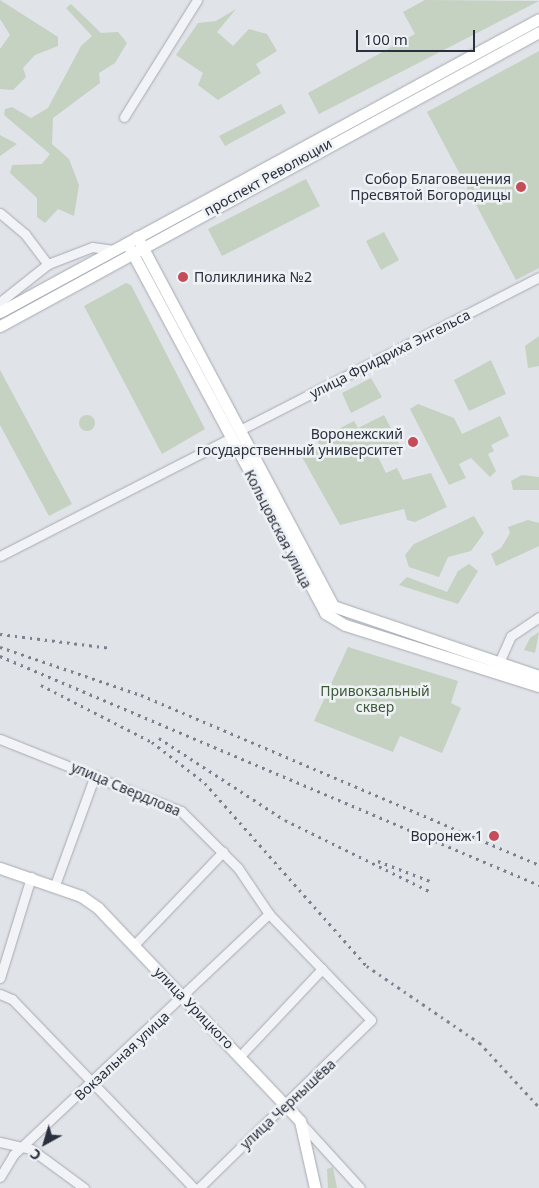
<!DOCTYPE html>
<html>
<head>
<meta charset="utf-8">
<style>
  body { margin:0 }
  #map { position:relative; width:539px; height:1188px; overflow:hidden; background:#e0e3e8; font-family:"Noto Sans",sans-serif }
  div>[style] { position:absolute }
  .green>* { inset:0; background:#c5d1c1 }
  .round { border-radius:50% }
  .roads { filter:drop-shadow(0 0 1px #a6aab2) drop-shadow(0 0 1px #a6aab2) }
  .minor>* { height:9px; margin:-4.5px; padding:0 4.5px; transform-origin:4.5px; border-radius:4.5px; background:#f2f3f6 }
  .major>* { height:11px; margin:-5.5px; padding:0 5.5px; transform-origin:5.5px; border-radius:5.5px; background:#fff }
  .rail>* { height:2.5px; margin-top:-1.25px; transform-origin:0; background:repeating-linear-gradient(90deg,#7a8290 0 2.5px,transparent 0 7.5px) }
  .dots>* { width:14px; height:14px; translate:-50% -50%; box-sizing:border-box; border:2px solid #eff2f5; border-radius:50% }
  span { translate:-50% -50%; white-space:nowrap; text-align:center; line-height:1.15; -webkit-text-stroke:5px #eff2f5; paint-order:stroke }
  .street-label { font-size:14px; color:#2a303e }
  .poi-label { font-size:14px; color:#2a303e }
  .right { translate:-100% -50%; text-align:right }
  .left { translate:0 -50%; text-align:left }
  .park-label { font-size:14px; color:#3d5938 }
  .north { position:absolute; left:20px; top:1118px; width:50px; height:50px; -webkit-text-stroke:4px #eff2f5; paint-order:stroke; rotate:219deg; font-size:14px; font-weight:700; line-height:20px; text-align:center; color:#2a303e }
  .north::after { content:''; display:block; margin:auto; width:18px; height:22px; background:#2a303e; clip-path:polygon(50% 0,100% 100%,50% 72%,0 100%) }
  .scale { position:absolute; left:356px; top:30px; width:119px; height:22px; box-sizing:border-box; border:2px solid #2a303e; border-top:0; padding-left:6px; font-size:15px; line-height:18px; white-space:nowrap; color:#2a303e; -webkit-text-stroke:4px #eff2f5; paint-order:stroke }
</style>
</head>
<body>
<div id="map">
  <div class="green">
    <i style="clip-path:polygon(0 0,58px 37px,58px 46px,35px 55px,23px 68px,26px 77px,13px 90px,0 89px,0 49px,10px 35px,0 19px)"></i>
    <i style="clip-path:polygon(425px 0,539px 1px,319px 114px,308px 93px,415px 34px,403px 12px)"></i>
    <i style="clip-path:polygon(71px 4px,101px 33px,118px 32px,127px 43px,115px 63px,99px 73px,100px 83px,53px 118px,52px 144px,69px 159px,79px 185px,74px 216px,58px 209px,45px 223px,37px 217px,37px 198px,10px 173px,12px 165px,42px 164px,50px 154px,4px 115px,5px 109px,12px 107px,31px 118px,48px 108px,81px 46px,92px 36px,66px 8px)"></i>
    <i style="clip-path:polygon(236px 9px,217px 32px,233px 46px,249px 29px,267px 34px,277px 51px,256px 64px,261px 73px,218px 100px,198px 85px,203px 73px,176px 55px,198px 23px,216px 21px)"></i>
    <i style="clip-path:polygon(539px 51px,539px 268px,516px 280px,427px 112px)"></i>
    <i style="clip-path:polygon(281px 104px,286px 113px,225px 146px,219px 136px)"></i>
    <i style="clip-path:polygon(0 135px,17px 144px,0 156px)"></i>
    <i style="clip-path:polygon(306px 179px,320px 206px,222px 256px,208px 229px)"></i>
    <i style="clip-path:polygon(384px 232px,399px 260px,381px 270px,366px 241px)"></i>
    <i style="clip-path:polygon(126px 283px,131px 285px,205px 429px,162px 454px,84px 306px)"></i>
    <i style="clip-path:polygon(539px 336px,539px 366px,528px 368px,525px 346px)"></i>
    <i style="clip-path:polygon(491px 360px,506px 394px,469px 411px,454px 380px)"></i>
    <i style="clip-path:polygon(0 370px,72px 504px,49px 516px,0 425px)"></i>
    <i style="clip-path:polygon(371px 378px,382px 397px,351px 413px,342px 393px)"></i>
    <i style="clip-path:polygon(418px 404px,454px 418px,462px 434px,500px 416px,509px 436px,491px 445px,494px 451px,488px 454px,496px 471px,490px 477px,471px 458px,459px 464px,466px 478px,449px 485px,410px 409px)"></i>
    <i style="clip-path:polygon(384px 415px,399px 444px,377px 455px,386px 473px,397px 468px,403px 480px,431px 473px,447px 507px,415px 522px,407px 520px,404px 509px,340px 525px,302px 457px,321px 447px,317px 440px,354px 421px,358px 428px)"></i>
    <i class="round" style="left:79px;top:415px;width:16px;height:16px"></i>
    <i style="clip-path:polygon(522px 475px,539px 477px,539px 490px,513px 490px,511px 481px)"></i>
    <i style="clip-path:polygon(474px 516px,484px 533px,471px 551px,448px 557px,439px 577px,409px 567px,405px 555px,414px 544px)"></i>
    <i style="clip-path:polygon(528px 520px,539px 523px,539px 546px,496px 566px,491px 554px,501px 548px,510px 533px,508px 527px)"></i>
    <i style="clip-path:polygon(469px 564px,478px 571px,458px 604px,399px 585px,407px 577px,447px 592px,458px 571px)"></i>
    <i style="clip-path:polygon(539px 632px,535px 653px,524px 650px,530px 638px)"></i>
    <i style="clip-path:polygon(348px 647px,458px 681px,451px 703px,461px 708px,442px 753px,400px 736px,393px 752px,314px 721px)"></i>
    <i style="clip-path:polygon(333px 1167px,337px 1188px,328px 1188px,327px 1169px)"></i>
  </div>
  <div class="roads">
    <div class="minor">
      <i style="left:124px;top:117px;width:138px;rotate:-58deg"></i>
      <i style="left:0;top:213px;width:33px;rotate:40deg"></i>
      <i style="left:25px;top:234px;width:38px;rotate:53deg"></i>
      <i style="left:48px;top:264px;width:47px;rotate:-21.1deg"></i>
      <i style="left:92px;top:247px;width:22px;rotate:8deg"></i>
      <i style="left:0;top:302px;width:61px;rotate:-38.4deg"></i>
      <i style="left:240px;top:430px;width:336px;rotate:-27.1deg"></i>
      <i style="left:0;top:556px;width:259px;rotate:-27.1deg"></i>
      <i style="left:497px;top:667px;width:34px;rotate:-66deg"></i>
      <i style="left:511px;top:636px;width:34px;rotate:-34deg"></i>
      <i style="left:0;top:739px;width:195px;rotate:21.7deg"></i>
      <i style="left:181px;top:811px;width:81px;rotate:45deg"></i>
      <i style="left:238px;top:868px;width:55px;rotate:56deg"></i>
      <i style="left:269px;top:914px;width:147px;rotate:46.1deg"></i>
      <i style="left:371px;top:1020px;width:240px;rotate:135.7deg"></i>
      <i style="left:55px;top:885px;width:117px;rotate:-70deg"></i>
      <i style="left:134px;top:945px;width:129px;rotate:-46.3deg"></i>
      <i style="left:0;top:978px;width:106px;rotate:-72.9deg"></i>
      <i style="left:0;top:994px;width:13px;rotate:23deg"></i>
      <i style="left:12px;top:999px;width:262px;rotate:46.1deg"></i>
      <i style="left:240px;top:1056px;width:120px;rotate:-46.7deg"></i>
      <i style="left:300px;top:1122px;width:89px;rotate:47.7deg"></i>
      <i style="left:0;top:1142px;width:32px;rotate:13deg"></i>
      <i style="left:31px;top:1149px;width:66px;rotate:36.3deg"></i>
      <i style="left:0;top:1177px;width:26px;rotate:-59deg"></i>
      <i style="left:13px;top:1155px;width:352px;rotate:-43.3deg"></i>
    </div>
    <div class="major">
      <i style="left:137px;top:237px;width:418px;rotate:62deg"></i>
      <i style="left:333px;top:606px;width:218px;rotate:18.8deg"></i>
      <i style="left:127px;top:243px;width:420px;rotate:61.8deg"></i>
      <i style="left:325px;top:613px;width:23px;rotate:31deg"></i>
      <i style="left:345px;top:625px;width:203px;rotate:17.5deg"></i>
      <i style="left:0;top:312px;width:613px;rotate:-28.53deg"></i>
      <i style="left:0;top:326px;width:614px;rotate:-28.61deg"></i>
      <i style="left:0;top:868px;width:86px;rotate:19.1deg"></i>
      <i style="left:81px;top:896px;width:21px;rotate:35deg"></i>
      <i style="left:98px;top:908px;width:294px;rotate:46.5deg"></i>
      <i style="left:300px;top:1121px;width:69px;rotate:77.4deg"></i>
    </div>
  </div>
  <div class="rail">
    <i style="left:0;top:634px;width:112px;rotate:7.2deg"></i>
    <i style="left:0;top:647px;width:149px;rotate:18.8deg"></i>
    <i style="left:141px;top:695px;width:433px;rotate:23.1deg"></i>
    <i style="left:0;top:656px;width:586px;rotate:23.02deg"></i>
    <i style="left:41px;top:685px;width:125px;rotate:27.2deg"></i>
    <i style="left:152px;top:742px;width:67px;rotate:37.7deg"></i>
    <i style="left:205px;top:783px;width:244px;rotate:48.5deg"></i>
    <i style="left:367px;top:966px;width:137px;rotate:34.3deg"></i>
    <i style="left:480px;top:1043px;width:87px;rotate:47.3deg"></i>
    <i style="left:159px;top:738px;width:150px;rotate:33.1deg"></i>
    <i style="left:285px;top:820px;width:161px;rotate:26.2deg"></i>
    <i style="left:378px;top:861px;width:59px;rotate:20.9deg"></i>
  </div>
  <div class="dots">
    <i style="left:521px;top:187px;background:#c54d59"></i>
    <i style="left:183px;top:277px;background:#c54d59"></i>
    <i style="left:413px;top:442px;background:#c54d59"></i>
    <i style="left:494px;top:836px;background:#c54d59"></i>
  </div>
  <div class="street-label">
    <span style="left:268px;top:177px;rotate:-29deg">проспект Революции</span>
    <span style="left:390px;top:354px;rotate:-27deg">улица Фридриха Энгельса</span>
    <span style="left:278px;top:529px;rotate:63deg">Кольцовская улица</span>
    <span style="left:126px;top:789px;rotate:23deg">улица Свердлова</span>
    <span style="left:194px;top:1008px;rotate:46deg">улица Урицкого</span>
    <span style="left:122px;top:1056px;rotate:-43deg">Вокзальная улица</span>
    <span style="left:288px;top:1104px;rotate:-43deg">улица Чернышёва</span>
  </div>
  <div class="poi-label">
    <span class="right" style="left:511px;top:187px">Собор Благовещения<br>Пресвятой Богородицы</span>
    <span class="left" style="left:194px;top:277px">Поликлиника №2</span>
    <span class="right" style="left:403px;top:442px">Воронежский<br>государственный университет</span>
    <span class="right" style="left:483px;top:836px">Воронеж 1</span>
  </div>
  <div class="park-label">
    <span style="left:375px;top:699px">Привокзальный<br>сквер</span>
  </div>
  <div class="north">С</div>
  <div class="scale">100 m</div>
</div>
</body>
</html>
